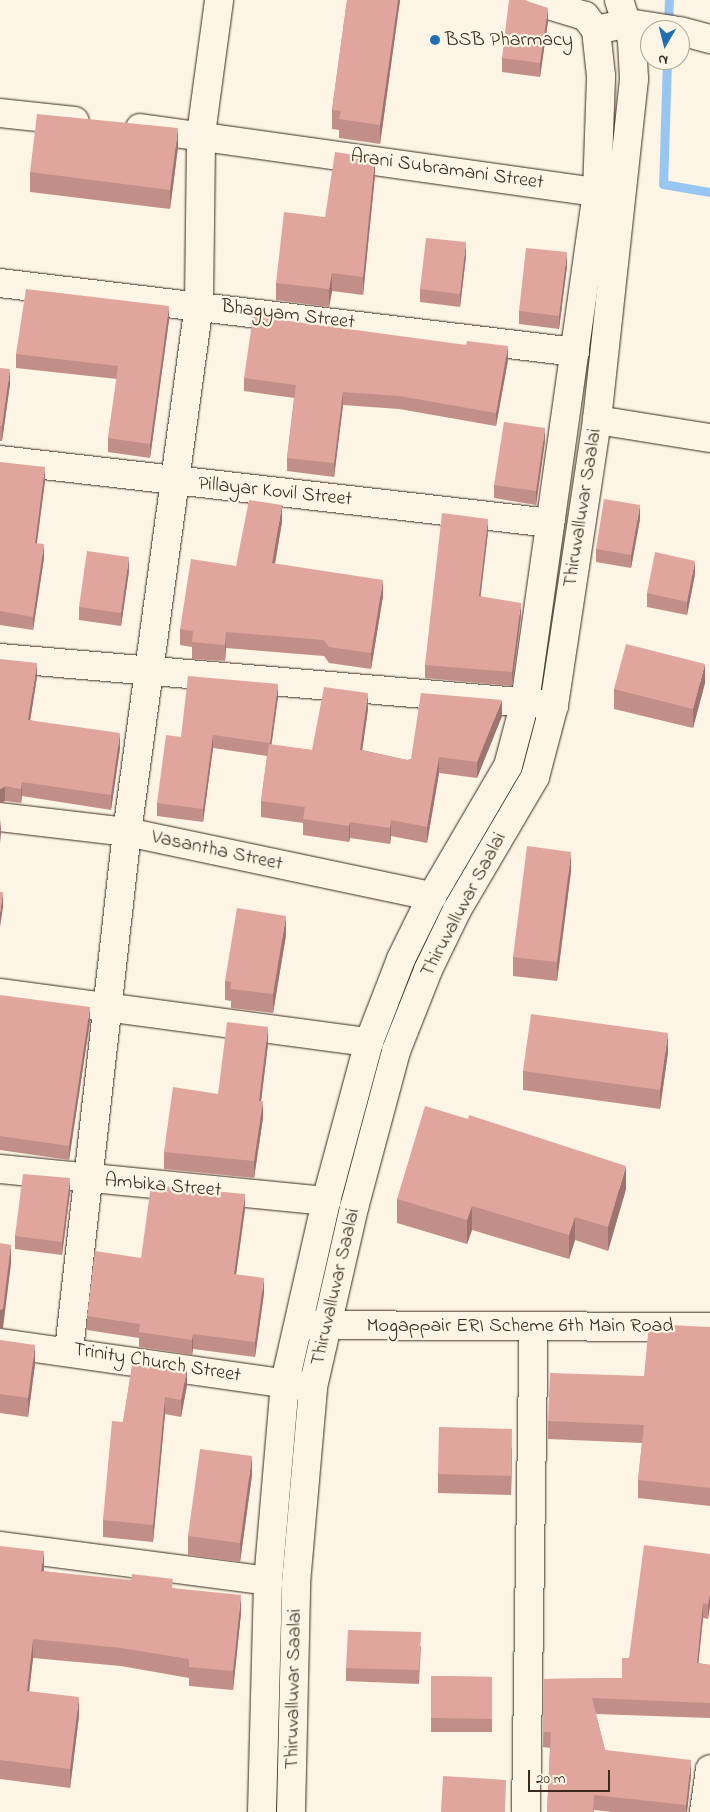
<!DOCTYPE html>
<html>
<head>
<meta charset="utf-8">
<style>
  body { margin:0 }
  #map { position:relative; width:710px; height:1812px; overflow:hidden; background:#fcf5e5; font-family:"Indie Flower",sans-serif }
  div>[style] { position:absolute }
  .stream>* { height:9px; margin:-4.5px; padding:0 4.5px; transform-origin:4.5px; border-radius:4.5px; background:#98c6f2 }
  .roads { filter:drop-shadow(0 0 1px #3b2a1e) drop-shadow(0 0 1px #3b2a1e) }
  .minor>* { height:28px; margin:-14px; padding:0 14px; transform-origin:14px; border-radius:14px; background:#fcf5e5 }
  .tertiary>* { height:28px; margin:-14px; padding:0 14px; transform-origin:14px; border-radius:14px; background:#fcf5e5 }
  .secondary>* { height:28px; margin:-14px; padding:0 14px; transform-origin:14px; border-radius:14px; background:#fcf5e5 }
  .wall>* { inset:0; background:#c18f88 }
  .shaded-wall>* { inset:0; background:#9d746f }
  .building>* { inset:0; background:#e0a69e }
  .dots>* { width:14px; height:14px; translate:-50% -50%; box-sizing:border-box; border:2px solid #fcf5e5; border-radius:50% }
  span { translate:-50% -50%; white-space:nowrap; text-align:center; line-height:1.15; -webkit-text-stroke:4.5px #fcf5e5; paint-order:stroke }
  .poi-label { font-size:20px; color:#3b2a1e }
  .left { translate:0 -50%; text-align:left }
  .street-label { font-size:20px; color:#3b2a1e }
  .north { position:absolute; left:640px; top:20px; width:50px; height:50px; box-sizing:border-box; background:#fcf5e5; border:1px solid #afa495; border-radius:50%; rotate:188deg; font-size:14px; font-weight:700; line-height:20px; text-align:center; color:#3b2a1e }
  .north::after { content:''; display:block; margin:auto; width:18px; height:22px; background:#1f6fb2; clip-path:polygon(50% 0,100% 100%,50% 72%,0 100%) }
  .scale { position:absolute; left:528px; top:1770px; width:82px; height:22px; box-sizing:border-box; border:2px solid #3b2a1e; border-top:0; padding-left:6px; font-size:15px; line-height:18px; white-space:nowrap; color:#3b2a1e; -webkit-text-stroke:4px #fcf5e5; paint-order:stroke }
</style>
</head>
<body>
<div id="map">
  <div class="stream">
    <i style="left:668px;top:27px;width:27px;rotate:-88deg"></i>
    <i style="left:667px;top:60px;width:124px;rotate:91.8deg"></i>
    <i style="left:663px;top:184px;width:48px;rotate:9.7deg"></i>
  </div>
  <div class="roads">
    <div class="minor">
      <i style="left:0;top:113px;width:75px;rotate:6.1deg"></i>
      <i style="left:140px;top:128px;width:461px;rotate:8deg"></i>
      <i style="left:0;top:283px;width:579px;rotate:6.84deg"></i>
      <i style="left:597px;top:420px;width:114px;rotate:9.1deg"></i>
      <i style="left:0;top:460px;width:554px;rotate:6.53deg"></i>
      <i style="left:0;top:658px;width:556px;rotate:4.85deg"></i>
      <i style="left:0;top:817px;width:128px;rotate:6.7deg"></i>
      <i style="left:127px;top:832px;width:312px;rotate:11.9deg"></i>
      <i style="left:0;top:993px;width:372px;rotate:7.6deg"></i>
      <i style="left:0;top:1169px;width:328px;rotate:5.6deg"></i>
      <i style="left:0;top:1343px;width:312px;rotate:8.1deg"></i>
      <i style="left:69px;top:1350px;width:521px;rotate:-83.61deg"></i>
      <i style="left:127px;top:832px;width:533px;rotate:-82.23deg"></i>
      <i style="left:199px;top:304px;width:170px;rotate:-89.3deg"></i>
      <i style="left:201px;top:134px;width:135px;rotate:-82.3deg"></i>
      <i style="left:0;top:1546px;width:270px;rotate:7.4deg"></i>
      <i style="left:526px;top:1812px;width:485px;rotate:-89.1deg"></i>
      <i style="left:704px;top:1812px;width:43px;rotate:-82.1deg"></i>
    </div>
    <div class="tertiary">
      <i style="left:596px;top:30px;width:33px;rotate:-12deg"></i>
      <i style="left:628px;top:23px;width:46px;rotate:8.8deg"></i>
      <i style="left:680px;top:31px;width:31px;rotate:15deg"></i>
      <i style="left:299px;top:1325px;width:411px;rotate:0.3deg"></i>
    </div>
    <div class="secondary">
      <i style="left:262px;top:1812px;width:231px;rotate:-88.5deg"></i>
      <i style="left:268px;top:1581px;width:200px;rotate:-85.1deg"></i>
      <i style="left:285px;top:1382px;width:186px;rotate:-77.2deg"></i>
      <i style="left:326px;top:1201px;width:165px;rotate:-74.9deg"></i>
      <i style="left:369px;top:1042px;width:89px;rotate:-68.9deg"></i>
      <i style="left:401px;top:959px;width:70px;rotate:-63.8deg"></i>
      <i style="left:432px;top:896px;width:151px;rotate:-59.7deg"></i>
      <i style="left:508px;top:766px;width:66px;rotate:-75.1deg"></i>
      <i style="left:525px;top:702px;width:515px;rotate:-81.96deg"></i>
      <i style="left:597px;top:192px;width:116px;rotate:-88deg"></i>
      <i style="left:601px;top:76px;width:46px;rotate:-96.2deg"></i>
      <i style="left:596px;top:30px;width:18px;rotate:-128deg"></i>
      <i style="left:585px;top:16px;width:55px;rotate:-163.2deg"></i>
      <i style="left:291px;top:1812px;width:229px;rotate:-88.7deg"></i>
      <i style="left:296px;top:1583px;width:197px;rotate:-85deg"></i>
      <i style="left:313px;top:1387px;width:184px;rotate:-77.1deg"></i>
      <i style="left:354px;top:1208px;width:163px;rotate:-75deg"></i>
      <i style="left:396px;top:1051px;width:87px;rotate:-68.4deg"></i>
      <i style="left:428px;top:970px;width:67px;rotate:-64.2deg"></i>
      <i style="left:457px;top:910px;width:154px;rotate:-59.6deg"></i>
      <i style="left:535px;top:777px;width:74px;rotate:-75.2deg"></i>
      <i style="left:554px;top:705px;width:288px;rotate:-81.4deg"></i>
      <i style="left:597px;top:420px;width:343px;rotate:-83.8deg"></i>
      <i style="left:634px;top:79px;width:39px;rotate:-93deg"></i>
      <i style="left:632px;top:40px;width:42px;rotate:-108deg"></i>
    </div>
  </div>
  <div class="wall">
    <i style="clip-path:polygon(347px 0,400px 0,380px 144px,339px 138px,339px 130px,332px 129px,332px 110px)"></i>
    <i style="clip-path:polygon(548px 21px,540px 77px,502px 72px,502px 58px)"></i>
    <i style="clip-path:polygon(178px 147px,170px 209px,30px 192px,30px 172px)"></i>
    <i style="clip-path:polygon(375px 175px,363px 295px,332px 291px,329px 307px,276px 300px,276px 283px,325px 217px)"></i>
    <i style="clip-path:polygon(466px 256px,460px 307px,420px 302px,420px 289px)"></i>
    <i style="clip-path:polygon(567px 266px,559px 329px,519px 324px,519px 311px)"></i>
    <i style="clip-path:polygon(169px 320px,150px 458px,108px 452px,108px 438px,117px 379px,16px 368px,16px 354px)"></i>
    <i style="clip-path:polygon(508px 360px,496px 426px,399px 409px,343px 405px,334px 477px,287px 471px,287px 458px,294px 398px,244px 391px,244px 378px)"></i>
    <i style="clip-path:polygon(0 368px,10px 384px,2px 441px,0 441px)"></i>
    <i style="clip-path:polygon(545px 441px,536px 505px,494px 498px,494px 485px)"></i>
    <i style="clip-path:polygon(0 462px,45px 481px,37px 543px,44px 558px,33px 630px,0 625px)"></i>
    <i style="clip-path:polygon(640px 519px,631px 568px,596px 562px,596px 549px)"></i>
    <i style="clip-path:polygon(282px 522px,275px 564px,383px 596px,371px 669px,329px 663px,324px 656px,226px 648px,225px 661px,192px 659px,192px 647px,180px 645px,180px 629px,236px 566px)"></i>
    <i style="clip-path:polygon(488px 532px,480px 596px,521px 616px,512px 686px,425px 678px,425px 665px)"></i>
    <i style="clip-path:polygon(129px 571px,121px 626px,79px 620px,79px 607px)"></i>
    <i style="clip-path:polygon(695px 574px,687px 615px,647px 607px,647px 593px)"></i>
    <i style="clip-path:polygon(37px 677px,30px 720px,120px 748px,111px 810px,22px 796px,21px 803px,5px 801px,0 803px)"></i>
    <i style="clip-path:polygon(705px 683px,693px 728px,614px 709px,614px 689px)"></i>
    <i style="clip-path:polygon(278px 697px,271px 745px,312px 750px,368px 709px,362px 750px,407px 760px,411px 759px,502px 716px,477px 778px,439px 773px,427px 843px,391px 836px,390px 844px,350px 838px,349px 842px,303px 835px,303px 823px,261px 817px,261px 801px,267px 756px,213px 748px,203px 822px,157px 816px,157px 803px,181px 737px)"></i>
    <i style="clip-path:polygon(571px 871px,557px 981px,513px 976px,513px 957px)"></i>
    <i style="clip-path:polygon(286px 935px,273px 1013px,231px 1008px,231px 1001px,225px 1000px,225px 981px)"></i>
    <i style="clip-path:polygon(0 998px,90px 1021px,69px 1160px,0 1150px)"></i>
    <i style="clip-path:polygon(268px 1044px,261px 1101px,263px 1118px,254px 1178px,164px 1169px,164px 1152px,218px 1094px)"></i>
    <i style="clip-path:polygon(668px 1052px,660px 1109px,523px 1090px,523px 1071px)"></i>
    <i style="clip-path:polygon(626px 1189px,608px 1251px,575px 1240px,569px 1259px,472px 1230px,467px 1244px,397px 1223px,397px 1199px)"></i>
    <i style="clip-path:polygon(70px 1192px,62px 1255px,15px 1249px,15px 1236px)"></i>
    <i style="clip-path:polygon(245px 1209px,236px 1275px,264px 1293px,255px 1357px,193px 1349px,192px 1355px,139px 1347px,139px 1338px,87px 1330px,87px 1316px,141px 1258px)"></i>
    <i style="clip-path:polygon(710px 1327px,710px 1506px,638px 1498px,638px 1480px,642px 1443px,548px 1439px,548px 1421px,644px 1376px)"></i>
    <i style="clip-path:polygon(0 1340px,35px 1364px,28px 1417px,0 1413px)"></i>
    <i style="clip-path:polygon(133px 1360px,187px 1385px,181px 1417px,165px 1414px,153px 1542px,103px 1537px,103px 1520px,123px 1422px)"></i>
    <i style="clip-path:polygon(512px 1448px,511px 1495px,438px 1493px,438px 1474px)"></i>
    <i style="clip-path:polygon(252px 1475px,240px 1562px,188px 1555px,188px 1536px)"></i>
    <i style="clip-path:polygon(0 1546px,43px 1571px,173px 1588px,241px 1613px,233px 1690px,189px 1686px,189px 1678px,121px 1666px,33px 1658px,29px 1691px,79px 1716px,70px 1788px,0 1779px)"></i>
    <i style="clip-path:polygon(710px 1554px,708px 1619px,703px 1618px,698px 1663px,710px 1665px,710px 1718px,596px 1714px,605px 1750px,691px 1775px,687px 1812px,612px 1812px,594px 1810px,594px 1812px,547px 1812px,550px 1748px,543px 1747px,544px 1679px,622px 1678px,629px 1658px)"></i>
    <i style="clip-path:polygon(421px 1646px,419px 1684px,346px 1681px,346px 1668px)"></i>
    <i style="clip-path:polygon(431px 1676px,492px 1677px,492px 1732px,431px 1732px)"></i>
  </div>
  <div class="shaded-wall">
    <i style="clip-path:polygon(398px 0,400px 0,380px 144px,380px 125px)"></i>
    <i style="clip-path:polygon(548px 8px,548px 21px,540px 77px,540px 63px)"></i>
    <i style="clip-path:polygon(178px 128px,178px 147px,170px 209px,170px 190px)"></i>
    <i style="clip-path:polygon(375px 158px,375px 175px,363px 295px,363px 277px)"></i>
    <i style="clip-path:polygon(466px 242px,466px 256px,460px 307px,460px 294px)"></i>
    <i style="clip-path:polygon(567px 252px,567px 266px,559px 329px,559px 316px)"></i>
    <i style="clip-path:polygon(332px 273px,332px 291px,329px 307px,329px 289px)"></i>
    <i style="clip-path:polygon(169px 306px,169px 320px,150px 458px,150px 444px)"></i>
    <i style="clip-path:polygon(508px 346px,508px 360px,496px 426px,496px 413px)"></i>
    <i style="clip-path:polygon(10px 369px,10px 384px,2px 441px,2px 426px)"></i>
    <i style="clip-path:polygon(343px 392px,343px 405px,334px 477px,334px 463px)"></i>
    <i style="clip-path:polygon(545px 428px,545px 441px,536px 505px,536px 491px)"></i>
    <i style="clip-path:polygon(45px 467px,45px 481px,35px 556px,35px 543px)"></i>
    <i style="clip-path:polygon(282px 505px,282px 522px,272px 580px,272px 563px)"></i>
    <i style="clip-path:polygon(640px 505px,640px 519px,631px 568px,631px 555px)"></i>
    <i style="clip-path:polygon(488px 519px,488px 532px,479px 610px,479px 596px)"></i>
    <i style="clip-path:polygon(44px 544px,44px 558px,33px 630px,33px 617px)"></i>
    <i style="clip-path:polygon(129px 557px,129px 571px,121px 626px,121px 613px)"></i>
    <i style="clip-path:polygon(695px 561px,695px 574px,687px 615px,687px 602px)"></i>
    <i style="clip-path:polygon(383px 580px,383px 596px,371px 669px,371px 653px)"></i>
    <i style="clip-path:polygon(521px 603px,521px 616px,512px 686px,512px 672px)"></i>
    <i style="clip-path:polygon(226px 632px,226px 648px,225px 661px,225px 645px)"></i>
    <i style="clip-path:polygon(37px 663px,37px 677px,28px 734px,28px 720px)"></i>
    <i style="clip-path:polygon(705px 664px,705px 683px,693px 728px,693px 709px)"></i>
    <i style="clip-path:polygon(278px 684px,278px 697px,270px 756px,270px 743px)"></i>
    <i style="clip-path:polygon(368px 693px,368px 709px,360px 766px,360px 750px)"></i>
    <i style="clip-path:polygon(502px 700px,502px 716px,477px 778px,477px 762px)"></i>
    <i style="clip-path:polygon(120px 733px,120px 748px,111px 810px,111px 795px)"></i>
    <i style="clip-path:polygon(213px 735px,213px 748px,203px 822px,203px 809px)"></i>
    <i style="clip-path:polygon(439px 757px,439px 773px,427px 843px,427px 827px)"></i>
    <i style="clip-path:polygon(22px 782px,22px 796px,21px 803px,21px 789px)"></i>
    <i style="clip-path:polygon(5px 786px,5px 801px,0 803px,0 789px)"></i>
    <i style="clip-path:polygon(1px 819px,1px 833px,0 843px,0 829px)"></i>
    <i style="clip-path:polygon(391px 820px,391px 836px,390px 844px,390px 828px)"></i>
    <i style="clip-path:polygon(350px 822px,350px 838px,349px 842px,349px 826px)"></i>
    <i style="clip-path:polygon(571px 852px,571px 871px,557px 981px,557px 962px)"></i>
    <i style="clip-path:polygon(3px 892px,3px 907px,0 927px,0 913px)"></i>
    <i style="clip-path:polygon(286px 916px,286px 935px,273px 1013px,273px 994px)"></i>
    <i style="clip-path:polygon(90px 1007px,90px 1021px,69px 1160px,69px 1146px)"></i>
    <i style="clip-path:polygon(268px 1027px,268px 1044px,259px 1118px,259px 1101px)"></i>
    <i style="clip-path:polygon(668px 1033px,668px 1052px,660px 1109px,660px 1090px)"></i>
    <i style="clip-path:polygon(263px 1101px,263px 1118px,254px 1178px,254px 1161px)"></i>
    <i style="clip-path:polygon(626px 1166px,626px 1189px,608px 1251px,608px 1227px)"></i>
    <i style="clip-path:polygon(70px 1178px,70px 1192px,62px 1255px,62px 1242px)"></i>
    <i style="clip-path:polygon(245px 1194px,245px 1209px,234px 1289px,234px 1274px)"></i>
    <i style="clip-path:polygon(472px 1206px,472px 1230px,467px 1244px,467px 1220px)"></i>
    <i style="clip-path:polygon(575px 1217px,575px 1240px,569px 1259px,569px 1235px)"></i>
    <i style="clip-path:polygon(11px 1245px,11px 1264px,3px 1328px,0 1329px,0 1310px)"></i>
    <i style="clip-path:polygon(264px 1278px,264px 1293px,255px 1357px,255px 1342px)"></i>
    <i style="clip-path:polygon(193px 1334px,193px 1349px,192px 1355px,192px 1340px)"></i>
    <i style="clip-path:polygon(35px 1345px,35px 1364px,28px 1417px,28px 1398px)"></i>
    <i style="clip-path:polygon(187px 1368px,187px 1385px,181px 1417px,181px 1400px)"></i>
    <i style="clip-path:polygon(165px 1397px,165px 1414px,153px 1542px,153px 1525px)"></i>
    <i style="clip-path:polygon(512px 1429px,512px 1448px,511px 1495px,511px 1476px)"></i>
    <i style="clip-path:polygon(252px 1456px,252px 1475px,240px 1562px,240px 1543px)"></i>
    <i style="clip-path:polygon(44px 1551px,44px 1570px,41px 1590px,41px 1571px)"></i>
    <i style="clip-path:polygon(710px 1592px,710px 1607px,708px 1619px,708px 1604px)"></i>
    <i style="clip-path:polygon(241px 1595px,241px 1613px,233px 1690px,233px 1671px)"></i>
    <i style="clip-path:polygon(703px 1603px,703px 1618px,697px 1678px,697px 1663px)"></i>
    <i style="clip-path:polygon(33px 1639px,33px 1658px,27px 1710px,27px 1691px)"></i>
    <i style="clip-path:polygon(79px 1697px,79px 1716px,70px 1788px,70px 1769px)"></i>
    <i style="clip-path:polygon(691px 1760px,691px 1775px,687px 1812px,686px 1812px,686px 1805px)"></i>
  </div>
  <div class="building">
    <i style="clip-path:polygon(347px 0,398px 0,380px 125px,339px 119px,341px 111px,332px 110px)"></i>
    <i style="clip-path:polygon(509px 0,525px 0,527px 1px,548px 8px,540px 63px,502px 58px)"></i>
    <i style="clip-path:polygon(37px 114px,178px 128px,170px 190px,30px 172px)"></i>
    <i style="clip-path:polygon(335px 152px,375px 158px,363px 277px,332px 273px,329px 289px,276px 283px,284px 212px,325px 217px)"></i>
    <i style="clip-path:polygon(426px 238px,466px 242px,460px 294px,420px 289px)"></i>
    <i style="clip-path:polygon(526px 248px,567px 252px,559px 316px,519px 311px)"></i>
    <i style="clip-path:polygon(26px 289px,169px 306px,150px 444px,108px 438px,118px 366px,16px 354px)"></i>
    <i style="clip-path:polygon(253px 316px,466px 345px,467px 341px,508px 346px,496px 413px,399px 396px,343px 392px,334px 463px,287px 458px,296px 385px,244px 378px)"></i>
    <i style="clip-path:polygon(0 368px,10px 369px,2px 426px,0 426px)"></i>
    <i style="clip-path:polygon(504px 422px,545px 428px,536px 491px,494px 485px)"></i>
    <i style="clip-path:polygon(0 462px,45px 467px,35px 543px,44px 544px,33px 617px,0 611px)"></i>
    <i style="clip-path:polygon(604px 499px,640px 505px,631px 555px,596px 549px)"></i>
    <i style="clip-path:polygon(249px 500px,282px 505px,272px 563px,383px 580px,371px 653px,329px 647px,324px 640px,226px 632px,225px 645px,192px 642px,193px 631px,180px 629px,191px 559px,236px 566px)"></i>
    <i style="clip-path:polygon(442px 513px,488px 519px,479px 596px,521px 603px,512px 672px,425px 665px)"></i>
    <i style="clip-path:polygon(87px 551px,129px 557px,121px 613px,79px 607px)"></i>
    <i style="clip-path:polygon(655px 552px,695px 561px,687px 602px,647px 593px)"></i>
    <i style="clip-path:polygon(626px 644px,705px 664px,693px 709px,614px 689px)"></i>
    <i style="clip-path:polygon(0 659px,37px 663px,28px 720px,120px 733px,111px 795px,22px 782px,21px 789px,5px 786px,0 789px)"></i>
    <i style="clip-path:polygon(188px 676px,278px 684px,270px 743px,213px 735px,203px 809px,157px 803px,166px 735px,181px 737px)"></i>
    <i style="clip-path:polygon(324px 687px,368px 693px,360px 750px,407px 760px,411px 759px,421px 693px,502px 700px,477px 762px,439px 757px,427px 827px,391px 820px,390px 828px,350px 822px,349px 826px,303px 819px,305px 807px,261px 801px,269px 744px,312px 750px)"></i>
    <i style="clip-path:polygon(527px 846px,571px 852px,557px 962px,513px 957px)"></i>
    <i style="clip-path:polygon(0 892px,3px 892px,0 913px)"></i>
    <i style="clip-path:polygon(237px 908px,286px 916px,273px 994px,231px 989px,231px 982px,225px 981px)"></i>
    <i style="clip-path:polygon(0 995px,90px 1007px,69px 1146px,0 1136px)"></i>
    <i style="clip-path:polygon(531px 1014px,668px 1033px,660px 1090px,523px 1071px)"></i>
    <i style="clip-path:polygon(227px 1022px,268px 1027px,259px 1101px,263px 1101px,254px 1161px,164px 1152px,173px 1087px,218px 1094px)"></i>
    <i style="clip-path:polygon(425px 1106px,468px 1119px,469px 1115px,626px 1166px,608px 1227px,575px 1217px,569px 1235px,472px 1206px,467px 1220px,397px 1199px)"></i>
    <i style="clip-path:polygon(23px 1174px,70px 1178px,62px 1242px,15px 1236px)"></i>
    <i style="clip-path:polygon(151px 1185px,245px 1194px,234px 1274px,264px 1278px,255px 1342px,193px 1334px,192px 1340px,139px 1332px,140px 1324px,87px 1316px,95px 1251px,141px 1258px)"></i>
    <i style="clip-path:polygon(0 1243px,11px 1245px,3px 1309px,0 1310px)"></i>
    <i style="clip-path:polygon(649px 1324px,710px 1327px,710px 1488px,638px 1480px,644px 1425px,548px 1421px,550px 1373px,644px 1376px)"></i>
    <i style="clip-path:polygon(0 1340px,35px 1345px,28px 1398px,0 1394px)"></i>
    <i style="clip-path:polygon(133px 1360px,187px 1368px,181px 1400px,165px 1397px,153px 1525px,103px 1520px,112px 1421px,123px 1422px)"></i>
    <i style="clip-path:polygon(439px 1427px,512px 1429px,511px 1476px,438px 1474px)"></i>
    <i style="clip-path:polygon(200px 1449px,252px 1456px,240px 1543px,188px 1536px)"></i>
    <i style="clip-path:polygon(644px 1545px,710px 1554px,710px 1592px,708px 1604px,703px 1603px,697px 1663px,710px 1665px,710px 1703px,592px 1698px,605px 1750px,691px 1760px,686px 1805px,594px 1795px,593px 1812px,547px 1812px,551px 1732px,543px 1732px,544px 1679px,622px 1678px,622px 1658px,629px 1658px)"></i>
    <i style="clip-path:polygon(0 1546px,44px 1551px,41px 1571px,131px 1580px,132px 1574px,173px 1579px,172px 1588px,241px 1595px,233px 1671px,189px 1667px,189px 1659px,121px 1648px,33px 1639px,27px 1691px,79px 1697px,70px 1769px,0 1760px)"></i>
    <i style="clip-path:polygon(348px 1630px,421px 1632px,419px 1670px,346px 1668px)"></i>
    <i style="clip-path:polygon(431px 1676px,492px 1677px,492px 1719px,431px 1718px)"></i>
    <i style="clip-path:polygon(443px 1776px,506px 1780px,505px 1812px,441px 1812px)"></i>
  </div>
  <div class="dots">
    <i style="left:435px;top:40px;background:#1f6fb2"></i>
  </div>
  <div class="poi-label">
    <span class="left" style="left:445px;top:40px">BSB Pharmacy</span>
  </div>
  <div class="street-label">
    <span style="left:447px;top:170px;rotate:8deg">Arani Subramani Street</span>
    <span style="left:288px;top:315px;rotate:7deg">Bhagyam Street</span>
    <span style="left:275px;top:492px;rotate:6deg">Pillayar Kovil Street</span>
    <span style="left:583px;top:508px;rotate:-81deg">Thiruvalluvar Saalai</span>
    <span style="left:217px;top:851px;rotate:12deg">Vasantha Street</span>
    <span style="left:464px;top:905px;rotate:-62deg">Thiruvalluvar Saalai</span>
    <span style="left:163px;top:1186px;rotate:5deg">Ambika Street</span>
    <span style="left:336px;top:1287px;rotate:-77deg">Thiruvalluvar Saalai</span>
    <span style="left:520px;top:1326px">Mogappair ERI Scheme 6th Main Road</span>
    <span style="left:157px;top:1363px;rotate:9deg">Trinity Church Street</span>
    <span style="left:294px;top:1689px;rotate:-89deg">Thiruvalluvar Saalai</span>
  </div>
  <div class="north">N</div>
  <div class="scale">20 m</div>
</div>
</body>
</html>
